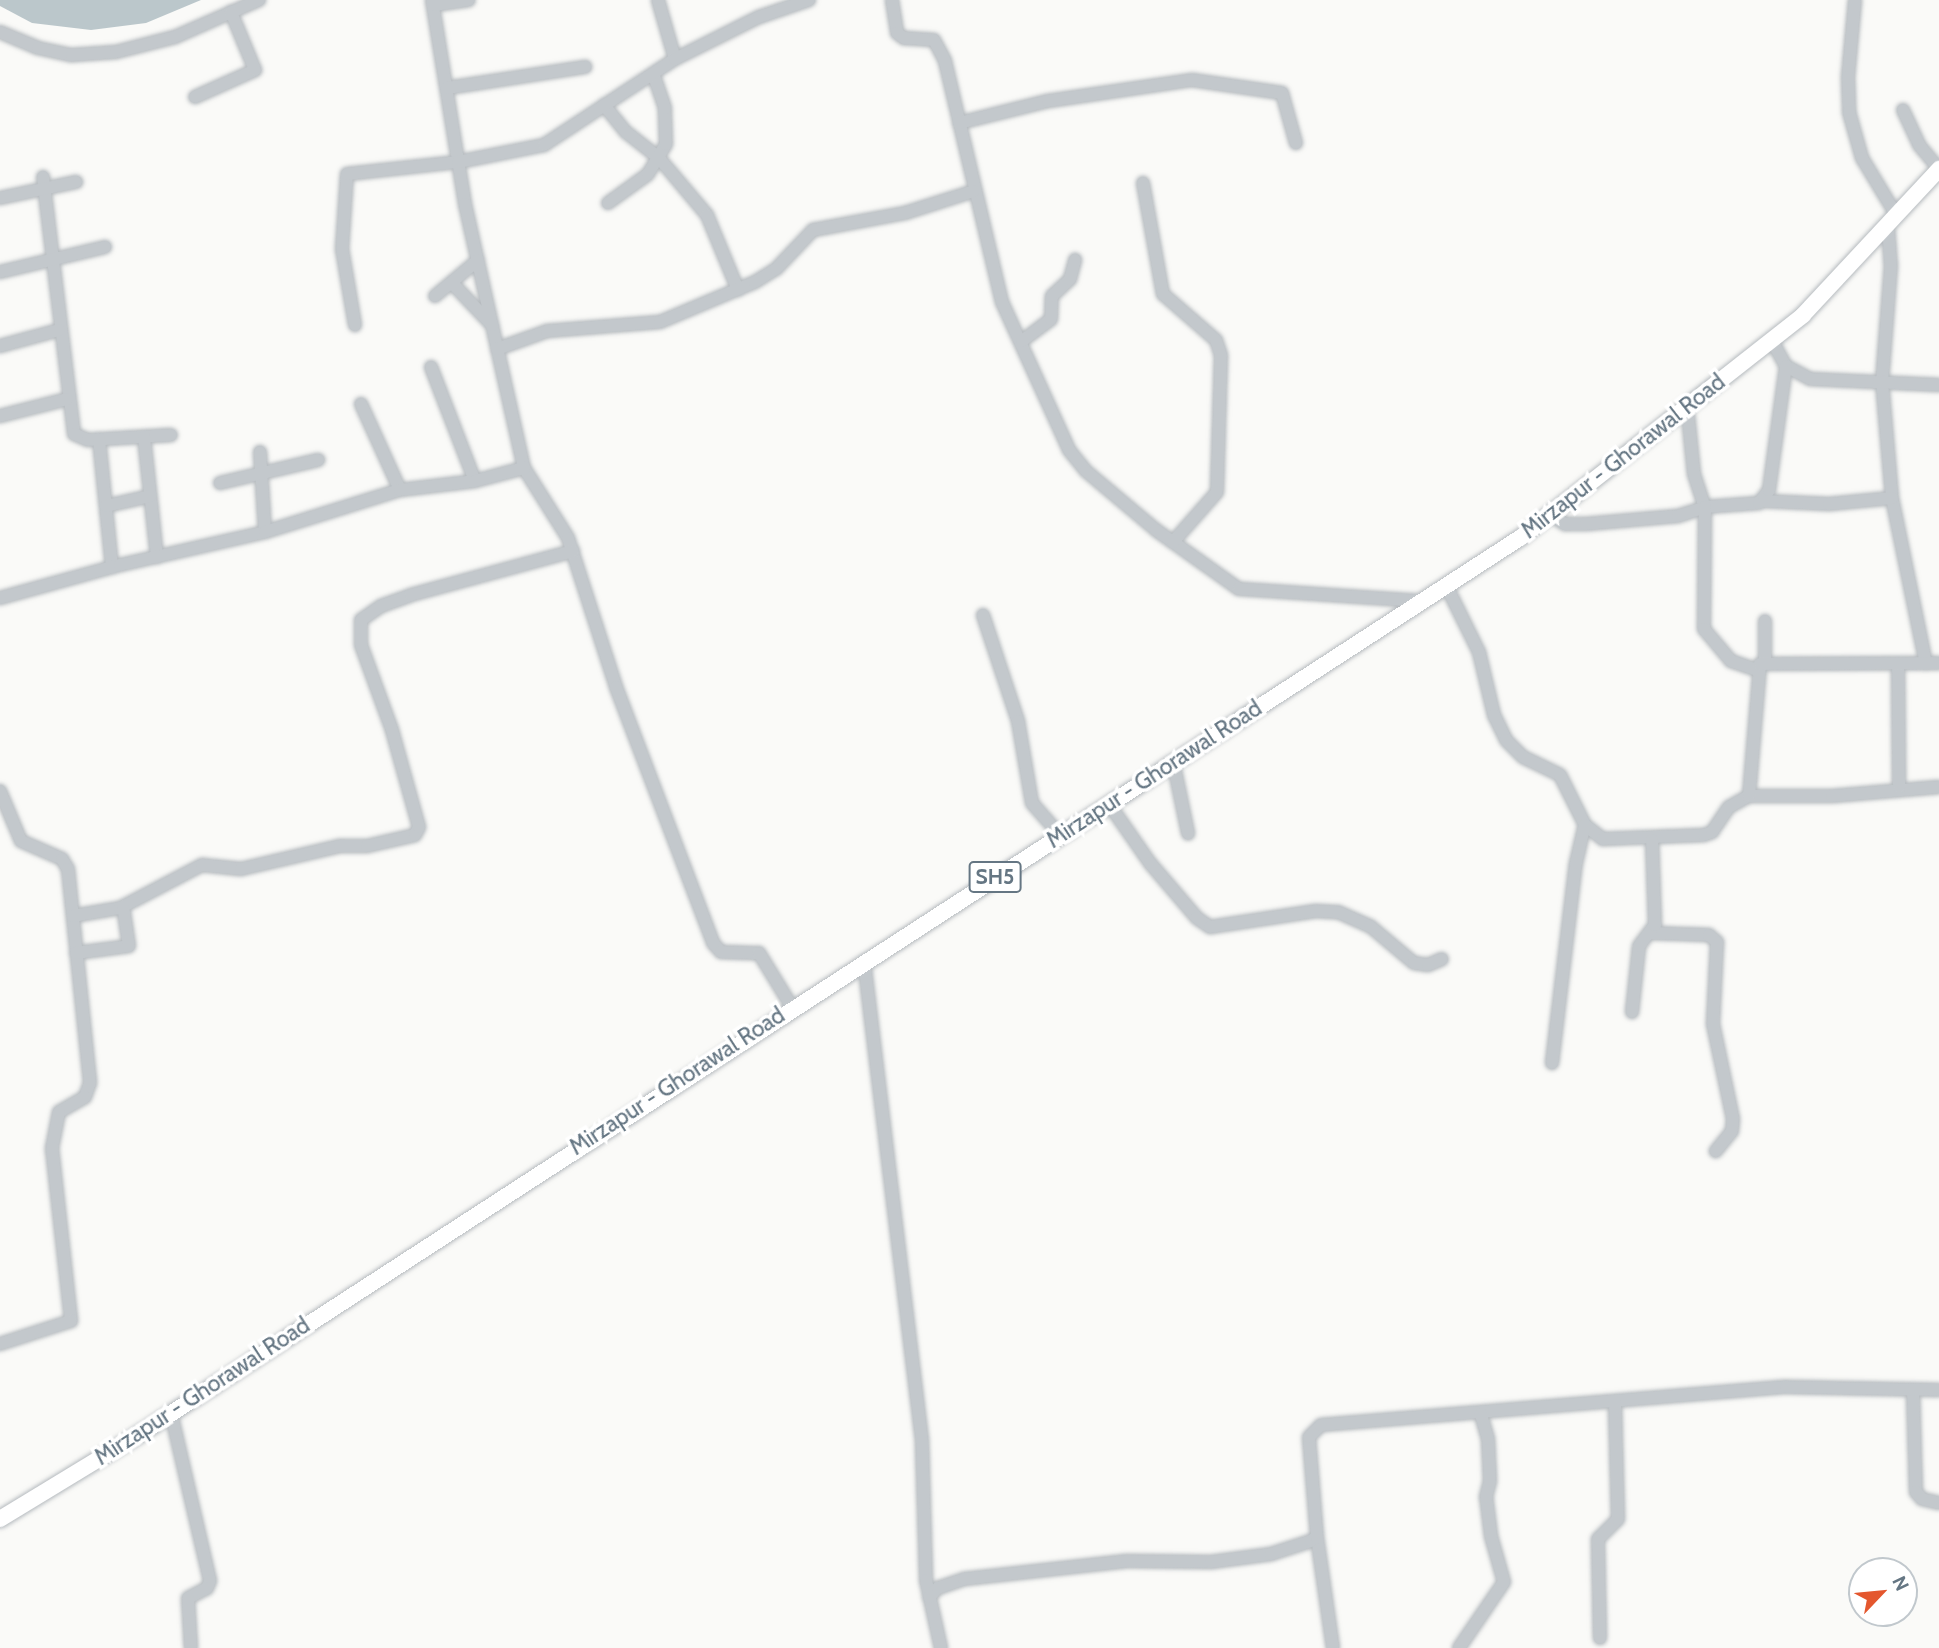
<!DOCTYPE html>
<html>
<head>
<meta charset="utf-8">
<style>
  body { margin:0 }
  #map { position:relative; width:1939px; height:1648px; overflow:hidden; background:#fafaf8; font-family:Cabin,sans-serif }
  div>[style] { position:absolute }
  .water>* { inset:0; background:#bbc7cb }
  .roads { filter:drop-shadow(0 0 2px #b5babe) drop-shadow(0 0 2px #b5babe) }
  .minor>* { height:12px; margin:-6px; padding:0 6px; transform-origin:6px; border-radius:6px; background:#c3c8cc }
  .major>* { height:16px; margin:-8px; padding:0 8px; transform-origin:8px; border-radius:8px; background:#fff }
  span { translate:-50% -50%; white-space:nowrap; text-align:center; line-height:1.15; -webkit-text-stroke:7px #fff; paint-order:stroke }
  .shield-label span { padding:2px 5px; background:#fff; border:2px solid; border-radius:5px; -webkit-text-stroke-width:0 }
  .shield-label { font-size:21px; color:#657683; font-weight:700 }
  .street-label { font-size:23px; color:#657683 }
  .north { position:absolute; left:1848px; top:1557px; width:70px; height:70px; box-sizing:border-box; background:#fff; border:2px solid #c1c8cd; border-radius:50%; rotate:64deg; font-size:19px; font-weight:700; line-height:28px; text-align:center; color:#657683 }
  .north::after { content:''; display:block; margin:auto; width:24px; height:32px; background:#e4572e; clip-path:polygon(50% 0,100% 100%,50% 72%,0 100%) }
</style>
</head>
<body>
<div id="map">
  <div class="water">
    <i style="clip-path:polygon(0 0,201px 0,146px 23px,91px 30px,32px 23px,0 6px)"></i>
  </div>
  <div class="roads">
    <div class="minor">
      <i style="left:432px;top:0;width:207px;rotate:80.8deg"></i>
      <i style="left:465px;top:204px;width:271px;rotate:77.4deg"></i>
      <i style="left:524px;top:468px;width:83px;rotate:57.8deg"></i>
      <i style="left:568px;top:538px;width:157px;rotate:72.1deg"></i>
      <i style="left:616px;top:687px;width:274px;rotate:69.2deg"></i>
      <i style="left:713px;top:943px;width:12px;rotate:48deg"></i>
      <i style="left:721px;top:952px;width:38px;rotate:2deg"></i>
      <i style="left:759px;top:953px;width:63px;rotate:58.6deg"></i>
      <i style="left:658px;top:0;width:61px;rotate:73.9deg"></i>
      <i style="left:892px;top:0;width:33px;rotate:81deg"></i>
      <i style="left:897px;top:33px;width:9px;rotate:36deg"></i>
      <i style="left:904px;top:38px;width:30px;rotate:4deg"></i>
      <i style="left:934px;top:40px;width:24px;rotate:62deg"></i>
      <i style="left:945px;top:61px;width:248px;rotate:76.7deg"></i>
      <i style="left:1002px;top:302px;width:162px;rotate:65.6deg"></i>
      <i style="left:1069px;top:450px;width:27px;rotate:51deg"></i>
      <i style="left:1086px;top:471px;width:92px;rotate:40.1deg"></i>
      <i style="left:1156px;top:530px;width:102px;rotate:35.4deg"></i>
      <i style="left:1239px;top:589px;width:179px;rotate:3.8deg"></i>
      <i style="left:1855px;top:0;width:77px;rotate:95.2deg"></i>
      <i style="left:1848px;top:77px;width:35px;rotate:88deg"></i>
      <i style="left:1849px;top:112px;width:48px;rotate:74.2deg"></i>
      <i style="left:1862px;top:158px;width:68px;rotate:58.9deg"></i>
      <i style="left:434px;top:5px;width:35px;rotate:-8deg"></i>
      <i style="left:0;top:32px;width:41px;rotate:22.8deg"></i>
      <i style="left:38px;top:48px;width:35px;rotate:12deg"></i>
      <i style="left:72px;top:55px;width:44px;rotate:-3.9deg"></i>
      <i style="left:116px;top:52px;width:61px;rotate:-14.3deg"></i>
      <i style="left:175px;top:37px;width:92px;rotate:-23.8deg"></i>
      <i style="left:447px;top:88px;width:140px;rotate:-8.7deg"></i>
      <i style="left:195px;top:97px;width:66px;rotate:-24.2deg"></i>
      <i style="left:255px;top:70px;width:63px;rotate:-112.5deg"></i>
      <i style="left:604px;top:105px;width:35px;rotate:51deg"></i>
      <i style="left:626px;top:132px;width:42px;rotate:38.2deg"></i>
      <i style="left:659px;top:158px;width:75px;rotate:49.9deg"></i>
      <i style="left:707px;top:215px;width:81px;rotate:67.5deg"></i>
      <i style="left:1903px;top:110px;width:38px;rotate:65deg"></i>
      <i style="left:1919px;top:145px;width:31px;rotate:50deg"></i>
      <i style="left:959px;top:123px;width:92px;rotate:-13.9deg"></i>
      <i style="left:1048px;top:101px;width:146px;rotate:-8.3deg"></i>
      <i style="left:1192px;top:80px;width:91px;rotate:8.2deg"></i>
      <i style="left:1282px;top:93px;width:52px;rotate:74.4deg"></i>
      <i style="left:43px;top:177px;width:259px;rotate:83.1deg"></i>
      <i style="left:74px;top:434px;width:15px;rotate:23deg"></i>
      <i style="left:88px;top:440px;width:83px;rotate:-3.4deg"></i>
      <i style="left:1143px;top:183px;width:113px;rotate:79.8deg"></i>
      <i style="left:1163px;top:294px;width:70px;rotate:41deg"></i>
      <i style="left:1216px;top:340px;width:16px;rotate:72deg"></i>
      <i style="left:1221px;top:355px;width:137px;rotate:91.7deg"></i>
      <i style="left:1217px;top:492px;width:67px;rotate:131.3deg"></i>
      <i style="left:0;top:198px;width:78px;rotate:-11.9deg"></i>
      <i style="left:608px;top:203px;width:49px;rotate:-35.9deg"></i>
      <i style="left:648px;top:174px;width:35px;rotate:-59deg"></i>
      <i style="left:666px;top:144px;width:36px;rotate:-92deg"></i>
      <i style="left:665px;top:108px;width:36px;rotate:-109deg"></i>
      <i style="left:1888px;top:226px;width:39px;rotate:86deg"></i>
      <i style="left:1891px;top:265px;width:116px;rotate:94.4deg"></i>
      <i style="left:1882px;top:381px;width:117px;rotate:85.1deg"></i>
      <i style="left:1892px;top:498px;width:169px;rotate:78.4deg"></i>
      <i style="left:0;top:272px;width:108px;rotate:-13.4deg"></i>
      <i style="left:453px;top:284px;width:57px;rotate:46.4deg"></i>
      <i style="left:435px;top:296px;width:56px;rotate:-39.9deg"></i>
      <i style="left:355px;top:325px;width:77px;rotate:-99.7deg"></i>
      <i style="left:342px;top:249px;width:75px;rotate:-86.2deg"></i>
      <i style="left:347px;top:174px;width:112px;rotate:-6.2deg"></i>
      <i style="left:458px;top:162px;width:88px;rotate:-11.2deg"></i>
      <i style="left:544px;top:145px;width:157px;rotate:-33.3deg"></i>
      <i style="left:675px;top:59px;width:94px;rotate:-26.6deg"></i>
      <i style="left:759px;top:17px;width:53px;rotate:-18.8deg"></i>
      <i style="left:1022px;top:341px;width:36px;rotate:-37deg"></i>
      <i style="left:1051px;top:319px;width:23px;rotate:-88deg"></i>
      <i style="left:1052px;top:296px;width:25px;rotate:-43deg"></i>
      <i style="left:1070px;top:279px;width:20px;rotate:-75deg"></i>
      <i style="left:1772px;top:341px;width:29px;rotate:61deg"></i>
      <i style="left:1786px;top:366px;width:27px;rotate:28deg"></i>
      <i style="left:1810px;top:379px;width:129px;rotate:2.7deg"></i>
      <i style="left:0;top:346px;width:61px;rotate:-15.2deg"></i>
      <i style="left:497px;top:349px;width:53px;rotate:-19.8deg"></i>
      <i style="left:547px;top:331px;width:113px;rotate:-4.6deg"></i>
      <i style="left:660px;top:322px;width:103px;rotate:-22.8deg"></i>
      <i style="left:755px;top:282px;width:25px;rotate:-32deg"></i>
      <i style="left:776px;top:269px;width:54px;rotate:-46.5deg"></i>
      <i style="left:813px;top:230px;width:94px;rotate:-10.5deg"></i>
      <i style="left:905px;top:213px;width:72px;rotate:-17.7deg"></i>
      <i style="left:431px;top:367px;width:122px;rotate:68.9deg"></i>
      <i style="left:361px;top:404px;width:94px;rotate:65.6deg"></i>
      <i style="left:1687px;top:405px;width:69px;rotate:84.2deg"></i>
      <i style="left:1694px;top:474px;width:35px;rotate:72deg"></i>
      <i style="left:1705px;top:507px;width:54px;rotate:-4.2deg"></i>
      <i style="left:1759px;top:503px;width:16px;rotate:-52deg"></i>
      <i style="left:1769px;top:490px;width:125px;rotate:-82.2deg"></i>
      <i style="left:0;top:416px;width:69px;rotate:-14.2deg"></i>
      <i style="left:144px;top:437px;width:121px;rotate:83.8deg"></i>
      <i style="left:99px;top:439px;width:129px;rotate:84.2deg"></i>
      <i style="left:260px;top:452px;width:80px;rotate:86.4deg"></i>
      <i style="left:220px;top:483px;width:101px;rotate:-13.2deg"></i>
      <i style="left:1764px;top:501px;width:65px;rotate:2.6deg"></i>
      <i style="left:1829px;top:504px;width:63px;rotate:-5.4deg"></i>
      <i style="left:106px;top:506px;width:45px;rotate:-12.8deg"></i>
      <i style="left:1551px;top:515px;width:17px;rotate:33deg"></i>
      <i style="left:1565px;top:524px;width:21px"></i>
      <i style="left:1586px;top:524px;width:92px;rotate:-5deg"></i>
      <i style="left:1678px;top:516px;width:28px;rotate:-18deg"></i>
      <i style="left:1705px;top:507px;width:122px;rotate:90.5deg"></i>
      <i style="left:1704px;top:629px;width:42px;rotate:49.8deg"></i>
      <i style="left:1731px;top:661px;width:28px;rotate:19deg"></i>
      <i style="left:1446px;top:585px;width:75px;rotate:63.8deg"></i>
      <i style="left:1479px;top:652px;width:65px;rotate:76.6deg"></i>
      <i style="left:1494px;top:715px;width:28px;rotate:64deg"></i>
      <i style="left:1506px;top:740px;width:24px;rotate:45deg"></i>
      <i style="left:1523px;top:757px;width:41px;rotate:25.9deg"></i>
      <i style="left:1560px;top:775px;width:56px;rotate:63.4deg"></i>
      <i style="left:1585px;top:825px;width:23px;rotate:38deg"></i>
      <i style="left:1603px;top:839px;width:101px;rotate:-2.3deg"></i>
      <i style="left:1704px;top:835px;width:9px;rotate:-21deg"></i>
      <i style="left:1712px;top:832px;width:30px;rotate:-56deg"></i>
      <i style="left:1729px;top:807px;width:23px;rotate:-29deg"></i>
      <i style="left:1749px;top:796px;width:83px"></i>
      <i style="left:1832px;top:796px;width:107px;rotate:-4.8deg"></i>
      <i style="left:0;top:598px;width:124px;rotate:-15.4deg"></i>
      <i style="left:120px;top:565px;width:149px;rotate:-12.8deg"></i>
      <i style="left:265px;top:532px;width:141px;rotate:-17.3deg"></i>
      <i style="left:400px;top:490px;width:76px;rotate:-6.8deg"></i>
      <i style="left:475px;top:481px;width:51px;rotate:-14.9deg"></i>
      <i style="left:983px;top:615px;width:112px;rotate:71.7deg"></i>
      <i style="left:1018px;top:721px;width:83px;rotate:80.3deg"></i>
      <i style="left:1032px;top:803px;width:43px;rotate:48.8deg"></i>
      <i style="left:1765px;top:621px;width:41px;rotate:90deg"></i>
      <i style="left:1898px;top:665px;width:122px;rotate:89.5deg"></i>
      <i style="left:1173px;top:761px;width:74px;rotate:78.2deg"></i>
      <i style="left:0;top:791px;width:54px;rotate:67.2deg"></i>
      <i style="left:21px;top:841px;width:45px;rotate:23.7deg"></i>
      <i style="left:62px;top:859px;width:12px;rotate:59deg"></i>
      <i style="left:68px;top:869px;width:215px;rotate:84.1deg"></i>
      <i style="left:90px;top:1083px;width:15px;rotate:110deg"></i>
      <i style="left:85px;top:1097px;width:30px;rotate:150deg"></i>
      <i style="left:59px;top:1112px;width:37px;rotate:101deg"></i>
      <i style="left:52px;top:1148px;width:174px;rotate:83.7deg"></i>
      <i style="left:71px;top:1321px;width:75px;rotate:162.1deg"></i>
      <i style="left:1749px;top:796px;width:132px;rotate:-85.2deg"></i>
      <i style="left:1760px;top:664px;width:179px;rotate:-0.3deg"></i>
      <i style="left:1109px;top:804px;width:72px;rotate:55.2deg"></i>
      <i style="left:1150px;top:863px;width:72px;rotate:49.5deg"></i>
      <i style="left:1197px;top:918px;width:16px;rotate:35deg"></i>
      <i style="left:1210px;top:927px;width:107px;rotate:-8.6deg"></i>
      <i style="left:1316px;top:911px;width:22px;rotate:3deg"></i>
      <i style="left:1338px;top:912px;width:35px;rotate:24deg"></i>
      <i style="left:1370px;top:926px;width:57px;rotate:40.1deg"></i>
      <i style="left:1414px;top:963px;width:14px;rotate:8deg"></i>
      <i style="left:1428px;top:965px;width:15px;rotate:-23deg"></i>
      <i style="left:73px;top:916px;width:48px;rotate:-9.7deg"></i>
      <i style="left:120px;top:908px;width:93px;rotate:-27.7deg"></i>
      <i style="left:202px;top:865px;width:39px;rotate:6deg"></i>
      <i style="left:241px;top:869px;width:102px;rotate:-13.1deg"></i>
      <i style="left:340px;top:846px;width:27px"></i>
      <i style="left:367px;top:846px;width:49px;rotate:-12.9deg"></i>
      <i style="left:415px;top:835px;width:9px;rotate:-63deg"></i>
      <i style="left:419px;top:827px;width:101px;rotate:-105.6deg"></i>
      <i style="left:392px;top:730px;width:90px;rotate:-110deg"></i>
      <i style="left:361px;top:645px;width:25px;rotate:-90deg"></i>
      <i style="left:361px;top:620px;width:24px;rotate:-35deg"></i>
      <i style="left:381px;top:606px;width:32px;rotate:-20deg"></i>
      <i style="left:411px;top:595px;width:168px;rotate:-15.2deg"></i>
      <i style="left:1651px;top:933px;width:58px;rotate:2deg"></i>
      <i style="left:1709px;top:935px;width:11px;rotate:41deg"></i>
      <i style="left:1717px;top:942px;width:82px;rotate:92.8deg"></i>
      <i style="left:1713px;top:1024px;width:97px;rotate:78.1deg"></i>
      <i style="left:1733px;top:1119px;width:12px;rotate:95deg"></i>
      <i style="left:1732px;top:1131px;width:26px;rotate:129deg"></i>
      <i style="left:76px;top:953px;width:53px;rotate:-7.5deg"></i>
      <i style="left:129px;top:946px;width:40px;rotate:-98.5deg"></i>
      <i style="left:864px;top:961px;width:484px;rotate:83.1deg"></i>
      <i style="left:922px;top:1442px;width:138px;rotate:88.3deg"></i>
      <i style="left:926px;top:1580px;width:70px;rotate:77.6deg"></i>
      <i style="left:1632px;top:1012px;width:66px;rotate:-83.9deg"></i>
      <i style="left:1639px;top:946px;width:26px;rotate:-53deg"></i>
      <i style="left:1655px;top:925px;width:85px;rotate:-92deg"></i>
      <i style="left:1552px;top:1063px;width:201px;rotate:-83.2deg"></i>
      <i style="left:1576px;top:863px;width:39px;rotate:-77deg"></i>
      <i style="left:1913px;top:1391px;width:101px;rotate:88.3deg"></i>
      <i style="left:1916px;top:1492px;width:9px;rotate:49deg"></i>
      <i style="left:1922px;top:1499px;width:17px;rotate:13deg"></i>
      <i style="left:171px;top:1413px;width:172px;rotate:76.9deg"></i>
      <i style="left:210px;top:1581px;width:8px;rotate:113deg"></i>
      <i style="left:207px;top:1588px;width:21px;rotate:152deg"></i>
      <i style="left:188px;top:1598px;width:50px;rotate:86.6deg"></i>
      <i style="left:1317px;top:1537px;width:112px;rotate:81.8deg"></i>
      <i style="left:929px;top:1597px;width:13px;rotate:-45deg"></i>
      <i style="left:938px;top:1588px;width:28px;rotate:-19deg"></i>
      <i style="left:964px;top:1579px;width:164px;rotate:-6.3deg"></i>
      <i style="left:1127px;top:1561px;width:84px;rotate:0.7deg"></i>
      <i style="left:1211px;top:1562px;width:61px;rotate:-7.6deg"></i>
      <i style="left:1271px;top:1554px;width:42px;rotate:-18deg"></i>
      <i style="left:1311px;top:1541px;width:7px;rotate:-34deg"></i>
      <i style="left:1317px;top:1537px;width:100px;rotate:-94.6deg"></i>
      <i style="left:1309px;top:1437px;width:17px;rotate:-45deg"></i>
      <i style="left:1321px;top:1425px;width:467px;rotate:-4.7deg"></i>
      <i style="left:1786px;top:1387px;width:153px;rotate:1.1deg"></i>
      <i style="left:1600px;top:1638px;width:99px;rotate:-91.2deg"></i>
      <i style="left:1598px;top:1539px;width:28px;rotate:-45deg"></i>
      <i style="left:1618px;top:1519px;width:118px;rotate:-91.5deg"></i>
      <i style="left:1459px;top:1648px;width:80px;rotate:-55.7deg"></i>
      <i style="left:1504px;top:1582px;width:48px;rotate:-105.8deg"></i>
      <i style="left:1491px;top:1536px;width:39px;rotate:-97deg"></i>
      <i style="left:1486px;top:1497px;width:16px;rotate:-76deg"></i>
      <i style="left:1490px;top:1481px;width:42px;rotate:-92.7deg"></i>
      <i style="left:1488px;top:1439px;width:26px;rotate:-106deg"></i>
    </div>
    <div class="major">
      <i style="left:0;top:1519px;width:162px;rotate:-31.3deg"></i>
      <i style="left:138px;top:1435px;width:1648px;rotate:-32.99deg"></i>
      <i style="left:1520px;top:538px;width:360px;rotate:-38.2deg"></i>
      <i style="left:1803px;top:315px;width:200px;rotate:-47deg"></i>
    </div>
  </div>
  <div class="shield-label">
    <span style="left:995px;top:877px">SH5</span>
  </div>
  <div class="street-label">
    <span style="left:1623px;top:456px;rotate:-38deg">Mirzapur - Ghorawal Road</span>
    <span style="left:1154px;top:774px;rotate:-33deg">Mirzapur - Ghorawal Road</span>
    <span style="left:677px;top:1081px;rotate:-33deg">Mirzapur - Ghorawal Road</span>
    <span style="left:202px;top:1391px;rotate:-33deg">Mirzapur - Ghorawal Road</span>
  </div>
  <div class="north">N</div>
</div>
</body>
</html>
